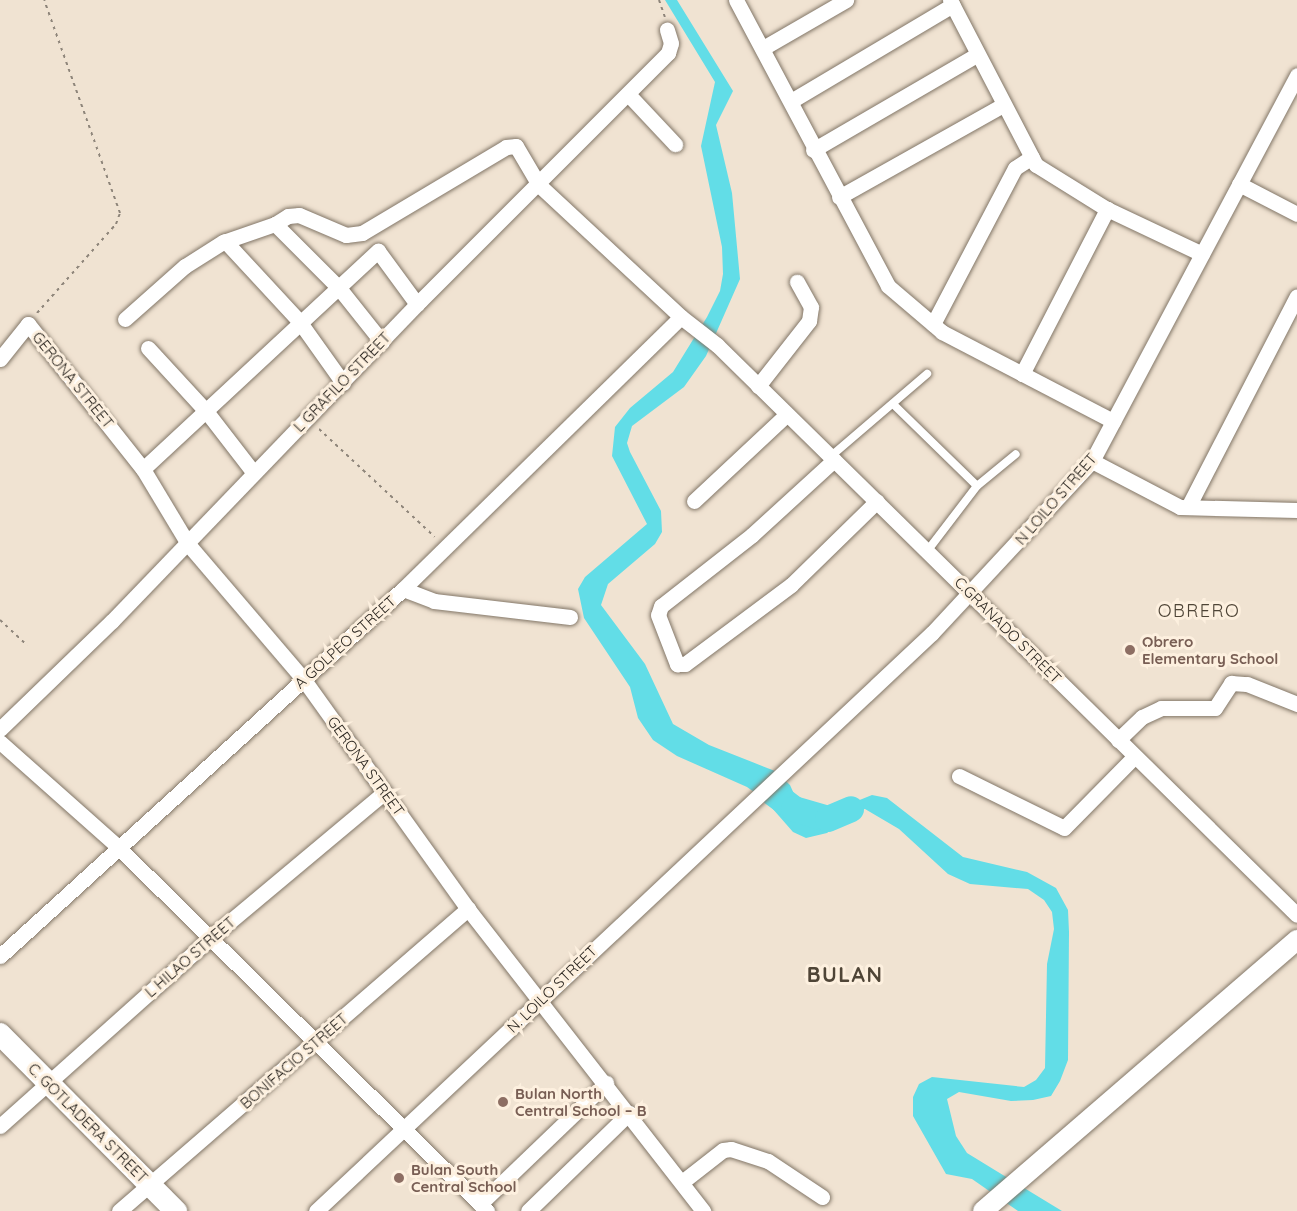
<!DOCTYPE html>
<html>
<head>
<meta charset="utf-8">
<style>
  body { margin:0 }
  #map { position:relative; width:1297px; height:1211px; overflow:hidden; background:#f0e3d2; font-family:Quicksand,sans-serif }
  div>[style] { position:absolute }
  .water>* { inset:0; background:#62dde7 }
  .river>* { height:26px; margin:-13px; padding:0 13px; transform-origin:13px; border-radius:13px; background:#62dde7 }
  .path>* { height:2px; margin-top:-1px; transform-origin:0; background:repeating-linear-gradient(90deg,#8e857a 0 3px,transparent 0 7.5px) }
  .roads { filter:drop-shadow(0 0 2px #827667) drop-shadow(0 0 2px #827667) }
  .service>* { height:8px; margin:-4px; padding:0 4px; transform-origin:4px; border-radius:4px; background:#fff }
  .minor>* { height:15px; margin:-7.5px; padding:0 7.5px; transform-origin:7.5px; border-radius:7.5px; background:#fff }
  .tertiary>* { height:20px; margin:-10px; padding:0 10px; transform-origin:10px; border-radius:10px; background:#fff }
  .secondary>* { height:22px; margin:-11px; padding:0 11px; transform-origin:11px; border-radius:11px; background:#fff }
  .dots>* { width:16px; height:16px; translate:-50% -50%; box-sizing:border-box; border:3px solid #fdf0df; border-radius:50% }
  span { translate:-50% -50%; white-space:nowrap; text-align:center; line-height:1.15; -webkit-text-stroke:6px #fdf0df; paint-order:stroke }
  .street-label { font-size:15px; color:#2b2620 }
  .education-label { font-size:15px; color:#785e54; font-weight:700 }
  .left { translate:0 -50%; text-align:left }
  .quarter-label { font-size:18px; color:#4f4537; letter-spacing:1.5px }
  .district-label { font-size:21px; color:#4f4537; font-weight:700; letter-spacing:1.5px }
</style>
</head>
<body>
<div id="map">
  <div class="water">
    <i style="clip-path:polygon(665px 0,677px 0,733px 91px,716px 125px,732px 193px,740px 279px,706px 356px,684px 387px,632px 426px,627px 443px,630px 452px,661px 511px,662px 532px,655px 544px,608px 584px,601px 605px,645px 664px,673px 724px,709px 745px,775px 771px,790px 785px,803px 814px,810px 820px,872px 795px,887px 798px,963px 857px,1027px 872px,1056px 888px,1068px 910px,1069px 932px,1068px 1060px,1060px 1081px,1051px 1096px,1033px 1100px,1011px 1101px,959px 1092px,947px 1099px,956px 1136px,967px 1153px,1062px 1211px,1018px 1211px,972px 1179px,946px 1174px,913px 1116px,913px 1097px,919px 1084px,932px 1077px,1024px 1087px,1036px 1080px,1045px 1068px,1047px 964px,1054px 929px,1052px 912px,1044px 900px,1028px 889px,970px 884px,948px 874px,899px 829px,865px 809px,856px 810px,827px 833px,806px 838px,793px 832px,765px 800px,747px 787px,677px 756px,653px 740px,638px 718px,630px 687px,584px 618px,578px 589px,585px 577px,647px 524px,612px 456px,615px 427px,630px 408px,673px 372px,707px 317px,720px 291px,723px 274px,722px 247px,701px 146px,715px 82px)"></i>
  </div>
  <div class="river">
    <i style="left:773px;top:793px;width:26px;rotate:37deg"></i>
    <i style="left:794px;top:809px;width:35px;rotate:16deg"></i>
    <i style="left:828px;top:819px;width:25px;rotate:-23deg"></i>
  </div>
  <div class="path">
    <i style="left:659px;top:0;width:18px;rotate:71deg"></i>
    <i style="left:37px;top:313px;width:119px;rotate:-48.4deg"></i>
    <i style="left:116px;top:224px;width:12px;rotate:-70deg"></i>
    <i style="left:120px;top:213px;width:226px;rotate:-109.6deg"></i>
    <i style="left:319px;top:429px;width:158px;rotate:43deg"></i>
    <i style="left:0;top:620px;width:37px;rotate:43deg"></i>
  </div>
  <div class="roads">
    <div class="service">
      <i style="left:893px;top:404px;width:117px;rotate:44.3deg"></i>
      <i style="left:830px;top:457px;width:128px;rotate:-40.6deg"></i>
      <i style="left:928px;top:550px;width:81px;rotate:-52.6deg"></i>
      <i style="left:977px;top:486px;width:50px;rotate:-39.4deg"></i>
    </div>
    <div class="minor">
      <i style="left:736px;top:0;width:324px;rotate:62deg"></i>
      <i style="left:888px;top:286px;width:71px;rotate:40.4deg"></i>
      <i style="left:942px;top:332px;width:193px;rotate:27.5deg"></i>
      <i style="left:950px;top:0;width:186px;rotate:62.5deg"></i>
      <i style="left:1036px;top:165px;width:84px;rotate:31.8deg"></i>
      <i style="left:1107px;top:209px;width:105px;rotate:25.3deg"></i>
      <i style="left:763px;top:48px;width:96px;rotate:-30deg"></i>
      <i style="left:628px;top:94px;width:69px;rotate:46.8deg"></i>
      <i style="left:791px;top:101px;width:188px;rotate:-30.7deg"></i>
      <i style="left:813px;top:150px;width:189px;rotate:-30.2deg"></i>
      <i style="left:1239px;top:184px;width:65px;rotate:27.3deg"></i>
      <i style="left:839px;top:197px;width:188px;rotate:-29.3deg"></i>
      <i style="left:275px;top:224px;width:15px;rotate:-32deg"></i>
      <i style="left:288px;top:216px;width:11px;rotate:-5deg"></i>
      <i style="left:299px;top:215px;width:51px;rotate:23.1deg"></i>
      <i style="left:346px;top:235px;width:16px;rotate:-7deg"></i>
      <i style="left:362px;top:233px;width:168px;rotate:-30.8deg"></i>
      <i style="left:506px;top:147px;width:10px;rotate:-6deg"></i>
      <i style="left:516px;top:146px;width:45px;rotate:59.5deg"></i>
      <i style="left:539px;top:185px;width:194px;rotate:42.9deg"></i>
      <i style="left:681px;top:317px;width:46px;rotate:37.9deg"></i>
      <i style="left:717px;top:345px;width:813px;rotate:44.5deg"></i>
      <i style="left:225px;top:241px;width:109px;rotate:47.2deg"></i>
      <i style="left:299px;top:321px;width:76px;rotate:54.6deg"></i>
      <i style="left:125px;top:319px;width:80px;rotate:-41.5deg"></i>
      <i style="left:185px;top:266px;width:45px;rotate:-32.3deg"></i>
      <i style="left:223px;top:242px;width:55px;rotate:-19.1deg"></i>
      <i style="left:275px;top:224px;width:91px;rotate:45deg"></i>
      <i style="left:339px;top:288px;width:69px;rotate:51.5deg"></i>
      <i style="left:933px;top:324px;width:176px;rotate:-62.3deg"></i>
      <i style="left:1015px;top:168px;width:20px;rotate:-33deg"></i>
      <i style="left:148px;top:348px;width:86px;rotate:47.4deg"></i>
      <i style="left:206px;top:411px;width:78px;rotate:52.3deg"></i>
      <i style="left:0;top:359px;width:45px;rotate:-51.3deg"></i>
      <i style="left:28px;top:324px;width:185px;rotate:51.6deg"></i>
      <i style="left:143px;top:469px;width:87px;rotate:59deg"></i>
      <i style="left:188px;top:544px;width:179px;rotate:49.5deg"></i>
      <i style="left:304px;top:680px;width:282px;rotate:54.4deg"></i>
      <i style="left:468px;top:909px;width:383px;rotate:52.1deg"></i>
      <i style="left:1022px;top:374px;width:186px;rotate:-62.7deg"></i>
      <i style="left:758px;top:386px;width:83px;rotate:-51.9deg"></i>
      <i style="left:809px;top:321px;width:14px;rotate:-82deg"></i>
      <i style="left:811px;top:307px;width:29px;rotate:-119deg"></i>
      <i style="left:834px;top:460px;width:111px;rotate:137.6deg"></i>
      <i style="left:752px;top:535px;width:115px;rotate:142deg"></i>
      <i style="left:661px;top:606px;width:9px;rotate:108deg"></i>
      <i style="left:658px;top:615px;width:53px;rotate:68.8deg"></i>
      <i style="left:677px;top:664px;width:8px"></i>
      <i style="left:685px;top:664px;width:132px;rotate:-36.7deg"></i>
      <i style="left:791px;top:585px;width:120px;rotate:-44.3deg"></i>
      <i style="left:1092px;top:461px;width:99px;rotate:27.6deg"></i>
      <i style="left:1180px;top:507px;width:117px;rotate:1.5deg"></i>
      <i style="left:143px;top:469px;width:321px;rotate:-42.9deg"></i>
      <i style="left:378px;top:251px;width:66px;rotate:53.7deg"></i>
      <i style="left:694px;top:501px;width:126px;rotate:-43.1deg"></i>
      <i style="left:1188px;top:507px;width:237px;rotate:-62.7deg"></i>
      <i style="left:403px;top:589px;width:33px;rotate:21deg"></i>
      <i style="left:434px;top:601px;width:137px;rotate:6.7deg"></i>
      <i style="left:0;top:729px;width:156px;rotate:-44deg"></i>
      <i style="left:112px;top:621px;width:444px;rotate:-46.1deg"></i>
      <i style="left:420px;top:301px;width:351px;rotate:-45deg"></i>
      <i style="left:668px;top:53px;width:10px;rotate:-73deg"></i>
      <i style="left:671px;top:43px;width:14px;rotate:-107deg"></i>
      <i style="left:1118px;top:740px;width:33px;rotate:-44deg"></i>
      <i style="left:1142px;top:717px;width:21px;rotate:-25deg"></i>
      <i style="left:1161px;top:708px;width:54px"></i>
      <i style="left:1215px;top:708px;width:30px;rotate:-57deg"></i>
      <i style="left:1231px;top:683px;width:16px;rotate:4deg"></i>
      <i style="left:1247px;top:684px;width:54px;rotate:21.8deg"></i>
      <i style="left:0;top:742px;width:157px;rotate:41.6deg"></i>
      <i style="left:117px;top:846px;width:520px;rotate:44.61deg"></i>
      <i style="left:959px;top:776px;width:117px;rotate:26.3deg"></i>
      <i style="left:1064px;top:828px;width:100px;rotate:-45.4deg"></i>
      <i style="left:0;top:956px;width:544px;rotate:-42.32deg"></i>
      <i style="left:402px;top:590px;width:390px;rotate:-44.4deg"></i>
      <i style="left:0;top:1126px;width:280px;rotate:-41.8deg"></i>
      <i style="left:209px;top:939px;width:229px;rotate:-39.9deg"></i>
      <i style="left:682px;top:1182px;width:52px;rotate:-38deg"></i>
      <i style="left:723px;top:1150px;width:8px;rotate:-7deg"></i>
      <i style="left:731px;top:1149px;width:39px;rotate:18deg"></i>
      <i style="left:768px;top:1161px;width:65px;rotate:33.7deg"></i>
      <i style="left:480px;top:1204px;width:175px;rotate:-43.8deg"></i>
      <i style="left:119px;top:1211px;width:462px;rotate:-40.9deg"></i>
      <i style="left:316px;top:1211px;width:845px;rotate:-43.18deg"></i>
      <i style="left:932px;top:633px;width:235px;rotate:-47.1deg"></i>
      <i style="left:1092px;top:461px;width:437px;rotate:-62deg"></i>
      <i style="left:528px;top:1211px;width:141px;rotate:-44.1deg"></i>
    </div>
    <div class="tertiary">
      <i style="left:983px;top:1211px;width:415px;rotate:-40.8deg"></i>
    </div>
    <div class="secondary">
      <i style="left:0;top:1034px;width:250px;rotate:45.2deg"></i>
    </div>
  </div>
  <div class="dots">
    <i style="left:1130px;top:650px;background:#8d6e63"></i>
    <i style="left:503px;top:1102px;background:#8d6e63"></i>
    <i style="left:399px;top:1178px;background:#8d6e63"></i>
  </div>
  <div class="street-label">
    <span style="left:73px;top:380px;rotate:51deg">GERONA STREET</span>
    <span style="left:342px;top:382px;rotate:-46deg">L GRAFILO STREET</span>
    <span style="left:1056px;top:499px;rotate:-49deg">N LOILO STREET</span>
    <span style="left:1008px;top:630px;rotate:45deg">C.GRANADO STREET</span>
    <span style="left:345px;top:642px;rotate:-42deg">A GOLPEO STREET</span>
    <span style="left:366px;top:766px;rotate:54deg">GERONA STREET</span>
    <span style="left:190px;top:957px;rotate:-41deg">L HILAO STREET</span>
    <span style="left:552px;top:989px;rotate:-44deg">N. LOILO STREET</span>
    <span style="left:294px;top:1061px;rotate:-41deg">BONIFACIO STREET</span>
    <span style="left:88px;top:1123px;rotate:45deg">C. GOTLADERA STREET</span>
  </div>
  <div class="education-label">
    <span class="left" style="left:1142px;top:650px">Obrero<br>Elementary School</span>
    <span class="left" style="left:515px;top:1102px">Bulan North<br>Central School – B</span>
    <span class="left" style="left:411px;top:1178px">Bulan South<br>Central School</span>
  </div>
  <div class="quarter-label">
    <span style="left:1199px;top:611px">OBRERO</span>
  </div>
  <div class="district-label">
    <span style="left:845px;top:974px">BULAN</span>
  </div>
</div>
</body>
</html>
